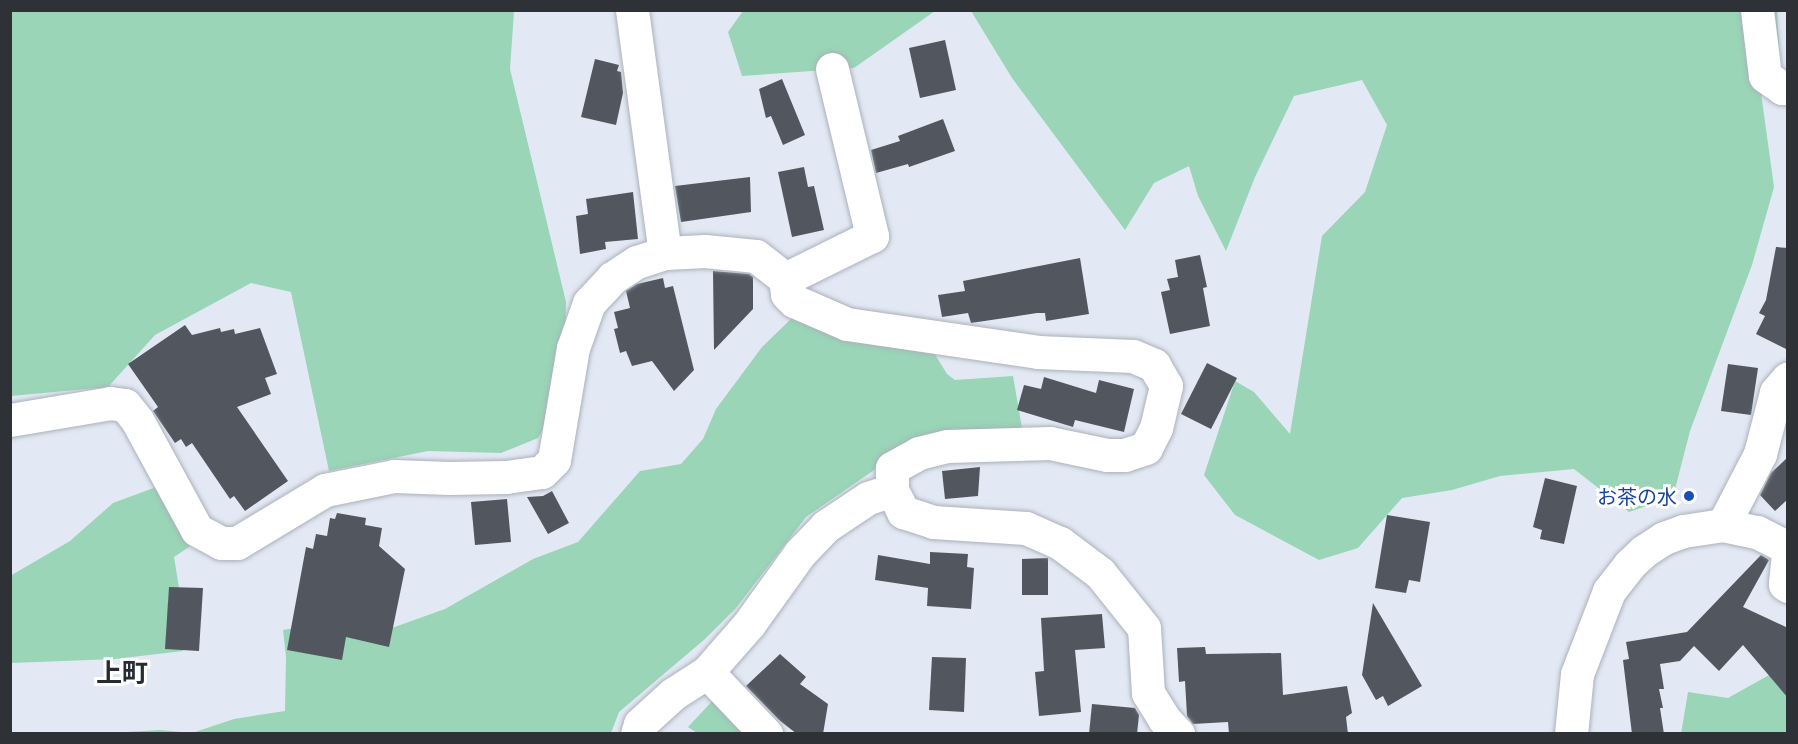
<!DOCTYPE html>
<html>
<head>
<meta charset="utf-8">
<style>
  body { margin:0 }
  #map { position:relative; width:1798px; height:744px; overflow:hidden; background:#e3e9f4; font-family:Merriweather,"Noto Sans JP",serif }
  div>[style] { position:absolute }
  .green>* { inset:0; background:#99d5b6 }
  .building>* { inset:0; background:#52575f }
  .roads { filter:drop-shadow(0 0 2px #abb1bb) drop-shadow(0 0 2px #abb1bb) }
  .street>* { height:33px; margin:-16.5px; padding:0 16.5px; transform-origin:16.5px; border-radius:16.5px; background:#fff }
  .secondary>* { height:33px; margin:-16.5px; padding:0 16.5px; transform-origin:16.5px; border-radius:16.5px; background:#fff }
  .dots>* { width:16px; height:16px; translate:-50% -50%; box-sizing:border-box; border:3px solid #fff; border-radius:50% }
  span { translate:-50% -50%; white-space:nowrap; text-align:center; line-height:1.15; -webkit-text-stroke:6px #fff; paint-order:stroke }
  .transit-label { font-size:20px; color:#164399 }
  .right { translate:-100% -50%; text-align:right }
  .district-label { font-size:26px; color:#272b33; font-weight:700 }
  .frame { position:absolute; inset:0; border:12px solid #2e3135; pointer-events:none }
</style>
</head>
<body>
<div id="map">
  <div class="green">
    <i style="clip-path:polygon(11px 11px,514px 11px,510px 69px,566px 302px,564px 395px,538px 438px,501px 453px,428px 451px,329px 471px,291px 292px,251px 283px,155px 335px,108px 387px,11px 396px)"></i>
    <i style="clip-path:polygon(743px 11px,935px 11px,854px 68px,742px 76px,728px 32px)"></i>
    <i style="clip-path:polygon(971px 11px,1777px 11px,1779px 49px,1761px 93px,1774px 187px,1752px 265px,1690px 431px,1673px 497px,1629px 512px,1574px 469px,1500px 476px,1452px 490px,1402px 498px,1358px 548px,1319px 560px,1235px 515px,1204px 475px,1235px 381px,1254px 392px,1290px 434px,1322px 236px,1365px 192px,1387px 125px,1362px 80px,1294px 96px,1255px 177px,1226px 251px,1198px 196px,1189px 166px,1154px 183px,1125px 230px,1012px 78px)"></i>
    <i style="clip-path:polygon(793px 317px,931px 348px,947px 374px,955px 380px,1013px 376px,1022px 428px,922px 437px,806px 517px,736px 608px,705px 639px,619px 712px,611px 733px,93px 734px,160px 730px,192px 733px,234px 719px,285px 711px,286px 657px,283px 630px,334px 622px,375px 634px,445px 609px,533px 559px,578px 542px,640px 471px,681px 464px,703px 439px,716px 409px,762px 347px)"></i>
    <i style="clip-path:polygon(159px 486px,192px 545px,174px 557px,184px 618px,183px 651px,115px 659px,11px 663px,10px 576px,70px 541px,113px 503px)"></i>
    <i style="clip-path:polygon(1771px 674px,1787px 689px,1787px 733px,1681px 734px,1688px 692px,1728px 698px)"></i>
    <i style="clip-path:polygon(717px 696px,755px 733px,697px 733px,688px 727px)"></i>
  </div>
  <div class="building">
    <i style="clip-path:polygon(945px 40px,956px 90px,920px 98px,909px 48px)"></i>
    <i style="clip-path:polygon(595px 59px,619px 65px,617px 71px,621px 72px,623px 93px,616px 125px,581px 117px)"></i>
    <i style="clip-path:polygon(782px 79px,805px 135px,783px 145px,771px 116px,766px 118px,759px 89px)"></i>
    <i style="clip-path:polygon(943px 119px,955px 151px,909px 167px,908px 164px,876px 173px,871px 150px,900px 141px,898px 136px)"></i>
    <i style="clip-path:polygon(804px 167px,808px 187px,814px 186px,824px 230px,792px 237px,778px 172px)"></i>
    <i style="clip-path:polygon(750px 177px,751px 212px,681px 222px,675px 186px)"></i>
    <i style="clip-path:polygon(633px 192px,638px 239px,605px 242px,606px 249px,580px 254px,576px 216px,588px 214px,586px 199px)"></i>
    <i style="clip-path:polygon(1776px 247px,1788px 248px,1788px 350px,1756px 334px,1765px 316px,1759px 313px,1766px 300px)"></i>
    <i style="clip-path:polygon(1200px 255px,1207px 287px,1203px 288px,1210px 326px,1170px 334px,1161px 292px,1170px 290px,1167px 279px,1178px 277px,1175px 260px)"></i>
    <i style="clip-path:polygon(1080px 258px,1089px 314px,1046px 321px,1045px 313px,1037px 313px,971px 323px,968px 313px,942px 317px,938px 295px,965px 291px,963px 281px)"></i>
    <i style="clip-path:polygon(713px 271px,749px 274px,753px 277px,753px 309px,714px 350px)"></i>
    <i style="clip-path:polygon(663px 278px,665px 288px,673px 286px,694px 370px,674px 391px,652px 361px,632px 366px,626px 351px,620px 353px,614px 329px,618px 328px,614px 312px,630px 308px,626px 291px,637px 284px)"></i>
    <i style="clip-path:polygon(185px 325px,192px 335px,220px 328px,221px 332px,234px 329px,235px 334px,260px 328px,277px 374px,265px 378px,271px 394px,237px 407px,288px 481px,245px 511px,234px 496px,230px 499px,192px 443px,186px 447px,181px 439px,175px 443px,153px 411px,158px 407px,128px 364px)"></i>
    <i style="clip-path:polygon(1207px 363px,1237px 378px,1211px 429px,1181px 414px)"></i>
    <i style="clip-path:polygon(1728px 364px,1758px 368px,1751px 415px,1721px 411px)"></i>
    <i style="clip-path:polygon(1044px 377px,1096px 393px,1099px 380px,1134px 389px,1124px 432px,1075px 420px,1073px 427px,1017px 410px,1024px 385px,1041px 389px)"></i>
    <i style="clip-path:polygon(1788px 457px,1788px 499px,1775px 511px,1760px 495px,1771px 473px)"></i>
    <i style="clip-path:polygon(980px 467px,978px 496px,945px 499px,942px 471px)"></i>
    <i style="clip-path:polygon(1545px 478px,1577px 486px,1564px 544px,1540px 539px,1542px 530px,1533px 527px)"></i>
    <i style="clip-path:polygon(552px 491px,569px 523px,548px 534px,527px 497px,543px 496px)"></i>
    <i style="clip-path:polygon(507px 499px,511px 542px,475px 545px,471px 502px)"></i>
    <i style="clip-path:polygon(337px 513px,366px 518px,365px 525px,382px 528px,379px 546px,405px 569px,389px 647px,346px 637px,342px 660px,287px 650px,306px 547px,313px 549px,316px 534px,327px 536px,330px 518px,335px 519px)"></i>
    <i style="clip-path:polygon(1387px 515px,1430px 522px,1420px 582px,1409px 580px,1406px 593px,1375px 588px)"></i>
    <i style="clip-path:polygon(930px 552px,968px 554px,967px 567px,974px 568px,971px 609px,927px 606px,928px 588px,875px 580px,878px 555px,930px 564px)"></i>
    <i style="clip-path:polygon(1761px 555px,1769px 560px,1743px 607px,1788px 628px,1788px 698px,1743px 645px,1719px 671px,1694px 646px,1680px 661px,1660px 664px,1664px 689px,1659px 689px,1663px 708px,1660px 708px,1664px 734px,1632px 734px,1623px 660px,1629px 659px,1626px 642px,1687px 632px)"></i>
    <i style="clip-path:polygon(1048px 558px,1048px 595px,1022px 595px,1022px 559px)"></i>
    <i style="clip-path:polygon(169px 587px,203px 588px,199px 651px,165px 649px)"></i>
    <i style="clip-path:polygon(1373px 603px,1422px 686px,1388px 706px,1383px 696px,1376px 700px,1362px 675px)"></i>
    <i style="clip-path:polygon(1102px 614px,1105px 648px,1075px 650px,1081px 712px,1039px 716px,1035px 672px,1044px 671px,1041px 618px)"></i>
    <i style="clip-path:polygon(1205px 647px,1206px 654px,1281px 653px,1283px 695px,1347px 686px,1352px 713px,1346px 717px,1348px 734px,1229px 734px,1228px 722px,1193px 724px,1187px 716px,1185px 681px,1179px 682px,1177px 648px)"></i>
    <i style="clip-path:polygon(780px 654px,806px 677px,800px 684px,828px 704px,823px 734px,797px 734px,779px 720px,746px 686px)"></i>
    <i style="clip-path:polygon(932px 657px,966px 658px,964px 712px,929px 710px)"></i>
    <i style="clip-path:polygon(1092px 704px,1135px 708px,1139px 715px,1137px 734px,1089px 734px)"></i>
  </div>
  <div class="roads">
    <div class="street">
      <i style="left:632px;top:10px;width:245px;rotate:82.3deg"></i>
      <i style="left:1757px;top:10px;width:66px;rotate:83.1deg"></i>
      <i style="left:1765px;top:76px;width:21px;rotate:35deg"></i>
      <i style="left:1782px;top:88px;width:6px"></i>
      <i style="left:832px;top:69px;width:172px;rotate:76.5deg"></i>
      <i style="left:872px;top:236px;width:97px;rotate:153.7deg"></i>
      <i style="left:785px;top:279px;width:15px;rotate:82deg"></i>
      <i style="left:787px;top:294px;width:10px;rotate:45deg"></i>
      <i style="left:794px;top:301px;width:58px;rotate:23.5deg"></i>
      <i style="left:847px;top:324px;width:193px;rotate:8.3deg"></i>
      <i style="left:1038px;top:352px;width:95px;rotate:2.4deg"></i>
      <i style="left:1133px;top:356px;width:23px;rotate:23deg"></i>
      <i style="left:1154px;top:365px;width:24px;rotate:60deg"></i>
      <i style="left:1166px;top:386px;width:43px;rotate:103.4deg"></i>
      <i style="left:1156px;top:428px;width:22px;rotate:117deg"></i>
      <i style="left:1146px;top:448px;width:22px;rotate:162deg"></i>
      <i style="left:1125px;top:455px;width:18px;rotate:180deg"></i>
      <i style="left:1107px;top:455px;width:58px;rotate:-168.1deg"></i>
      <i style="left:1050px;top:443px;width:103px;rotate:178.3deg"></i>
      <i style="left:947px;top:446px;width:29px;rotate:166deg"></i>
      <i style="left:919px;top:453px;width:31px;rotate:151deg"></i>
      <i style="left:892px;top:468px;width:22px;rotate:90deg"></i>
      <i style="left:892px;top:490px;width:25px;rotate:63deg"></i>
      <i style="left:903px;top:512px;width:32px;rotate:18deg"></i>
      <i style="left:933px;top:522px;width:93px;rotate:3.7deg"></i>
      <i style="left:1026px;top:528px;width:37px;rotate:24deg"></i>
      <i style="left:1060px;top:543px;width:50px;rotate:36.9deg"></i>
      <i style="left:1100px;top:573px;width:70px;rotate:51.3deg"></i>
      <i style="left:1144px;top:628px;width:65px;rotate:86.5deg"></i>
      <i style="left:1148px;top:693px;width:31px;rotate:58deg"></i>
      <i style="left:1164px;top:719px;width:21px;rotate:47deg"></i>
      <i style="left:10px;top:420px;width:101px;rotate:-9.6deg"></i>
      <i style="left:110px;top:403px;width:15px;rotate:8deg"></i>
      <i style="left:125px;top:405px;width:19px;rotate:51deg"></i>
      <i style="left:137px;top:420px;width:125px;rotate:61.4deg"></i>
      <i style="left:197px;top:530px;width:27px;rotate:28deg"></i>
      <i style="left:221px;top:543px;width:16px"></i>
      <i style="left:237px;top:543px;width:103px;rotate:-31.1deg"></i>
      <i style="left:325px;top:490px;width:70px;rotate:-11.5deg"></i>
      <i style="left:394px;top:476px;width:55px;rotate:2.1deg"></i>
      <i style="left:449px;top:478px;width:57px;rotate:-1deg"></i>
      <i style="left:506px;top:477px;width:36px;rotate:-8deg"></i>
      <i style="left:542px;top:472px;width:17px;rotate:-45deg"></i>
      <i style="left:554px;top:460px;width:114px;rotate:-80.4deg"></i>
      <i style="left:573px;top:348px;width:48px;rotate:-70.4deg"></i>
      <i style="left:589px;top:303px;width:34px;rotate:-47deg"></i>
      <i style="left:612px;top:278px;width:30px;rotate:-33deg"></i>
      <i style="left:637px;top:262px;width:29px;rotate:-18deg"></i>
      <i style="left:665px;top:253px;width:40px;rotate:-2.9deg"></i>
      <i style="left:705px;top:251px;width:51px;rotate:5.6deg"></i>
      <i style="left:756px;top:256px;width:37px;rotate:38deg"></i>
      <i style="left:1723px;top:525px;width:80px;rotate:-62.5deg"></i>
      <i style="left:1760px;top:454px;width:64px;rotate:-75.5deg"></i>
      <i style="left:1776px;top:392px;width:18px;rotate:-49deg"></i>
      <i style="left:1788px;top:554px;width:30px;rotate:96deg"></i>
      <i style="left:1785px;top:584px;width:4px;rotate:34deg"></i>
      <i style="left:707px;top:672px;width:86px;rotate:46.4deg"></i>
      <i style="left:637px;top:734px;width:10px;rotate:-73deg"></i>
      <i style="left:640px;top:724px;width:45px;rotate:-42.3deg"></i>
      <i style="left:673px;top:694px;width:40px;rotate:-32.9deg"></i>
      <i style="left:707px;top:672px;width:64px;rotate:-48.8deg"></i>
      <i style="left:749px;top:624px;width:87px;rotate:-54.3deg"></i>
      <i style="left:800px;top:553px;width:37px;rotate:-46deg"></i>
      <i style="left:826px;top:526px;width:50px;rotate:-33.7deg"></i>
      <i style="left:868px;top:498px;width:25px;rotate:-18deg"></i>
    </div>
    <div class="secondary">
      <i style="left:1571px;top:734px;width:60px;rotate:-84.3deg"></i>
      <i style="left:1577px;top:674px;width:89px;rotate:-68.9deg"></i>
      <i style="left:1609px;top:591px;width:33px;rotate:-52deg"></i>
      <i style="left:1629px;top:565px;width:21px;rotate:-43deg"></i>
      <i style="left:1644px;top:551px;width:24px;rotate:-33deg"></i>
      <i style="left:1664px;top:538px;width:20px;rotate:-20deg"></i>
      <i style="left:1683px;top:531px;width:40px;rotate:-8.5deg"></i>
      <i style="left:1723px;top:525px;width:35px;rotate:12deg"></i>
      <i style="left:1757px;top:532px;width:35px;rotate:27deg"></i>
    </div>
  </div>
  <div class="dots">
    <i style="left:1689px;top:496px;background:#1a4fb4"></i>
  </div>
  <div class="transit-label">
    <span class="right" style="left:1677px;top:496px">お茶の水</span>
  </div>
  <div class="district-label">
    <span style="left:122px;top:673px">上町</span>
  </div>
  <div class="frame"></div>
</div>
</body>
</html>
